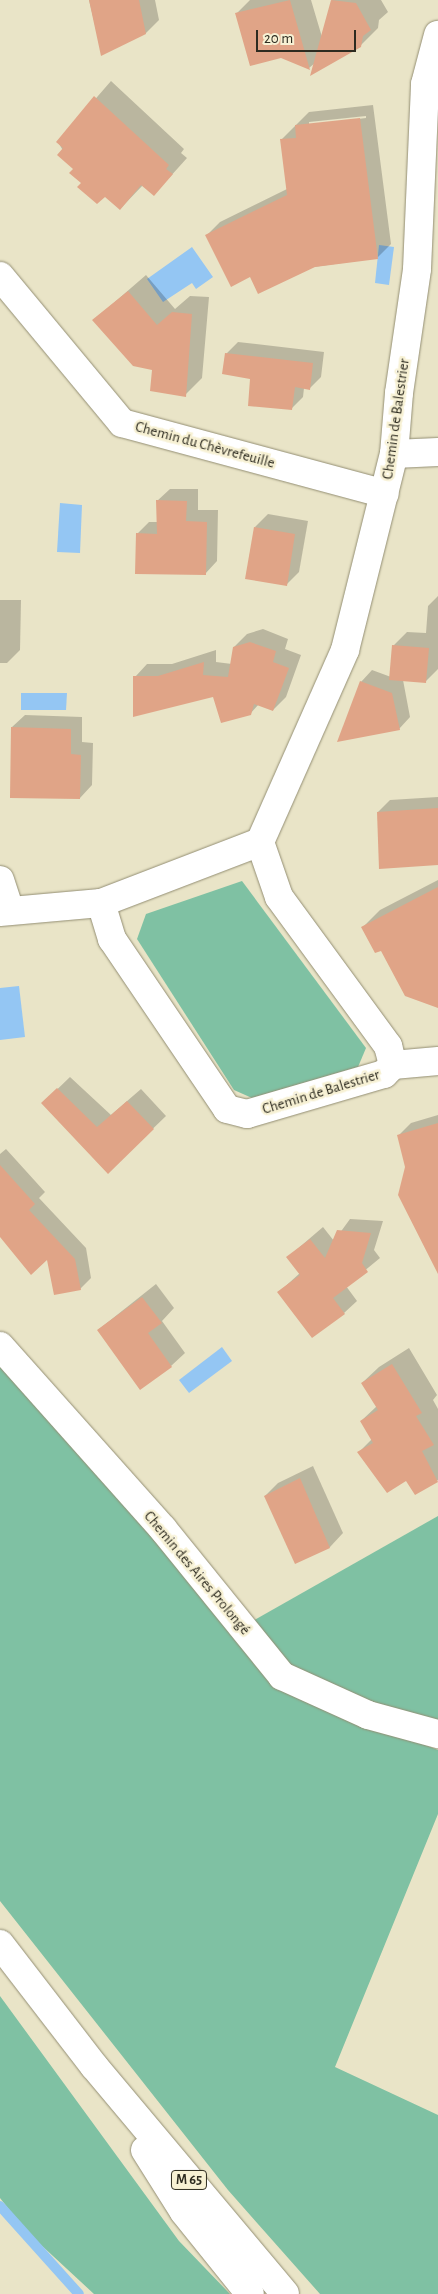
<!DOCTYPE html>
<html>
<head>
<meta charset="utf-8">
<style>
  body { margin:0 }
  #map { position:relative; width:438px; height:2294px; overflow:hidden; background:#e9e4c7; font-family:"Alegreya Sans",sans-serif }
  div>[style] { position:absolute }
  .green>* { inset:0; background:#7fc1a3 }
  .water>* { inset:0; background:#94c6f3 }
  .shadow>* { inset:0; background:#0003 }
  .stream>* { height:10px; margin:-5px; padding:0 5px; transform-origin:5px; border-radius:5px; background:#94c6f3 }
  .building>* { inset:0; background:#e0a487 }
  .roads { filter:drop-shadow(0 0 1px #938e73) drop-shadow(0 0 1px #938e73) }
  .minor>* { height:28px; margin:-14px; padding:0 14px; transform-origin:14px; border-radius:14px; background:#fff }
  .major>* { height:28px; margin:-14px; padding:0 14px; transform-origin:14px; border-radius:14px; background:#fff }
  span { translate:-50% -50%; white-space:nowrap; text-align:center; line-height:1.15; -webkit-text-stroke:5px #f7f1d4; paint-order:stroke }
  .shield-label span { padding:1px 4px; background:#f7f1d4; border:1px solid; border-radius:4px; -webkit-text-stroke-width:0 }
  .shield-label { font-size:14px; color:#2d2b20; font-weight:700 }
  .street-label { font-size:15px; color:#2d2b20 }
  .scale { position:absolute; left:256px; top:30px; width:100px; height:22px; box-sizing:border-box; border:2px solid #2d2b20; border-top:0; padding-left:6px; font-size:15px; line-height:18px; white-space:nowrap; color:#2d2b20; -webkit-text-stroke:4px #f7f1d4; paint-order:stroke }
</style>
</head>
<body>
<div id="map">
  <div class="green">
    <i style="clip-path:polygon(242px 881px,366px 1048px,358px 1067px,252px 1098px,234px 1090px,137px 939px,146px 914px)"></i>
    <i style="clip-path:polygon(0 1354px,281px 1687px,438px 1750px,438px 1814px,335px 2067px,438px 2115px,438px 2294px,320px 2294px,228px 2190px,0 1901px)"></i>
    <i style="clip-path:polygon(438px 1516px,438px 1732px,282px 1676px,242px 1627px)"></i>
    <i style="clip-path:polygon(0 1996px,179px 2241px,230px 2294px,94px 2294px,26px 2231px,0 2198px)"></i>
  </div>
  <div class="water">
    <i style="clip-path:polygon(379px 245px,394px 247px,389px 285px,375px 283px)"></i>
    <i style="clip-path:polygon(192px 247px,213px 277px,196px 289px,192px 283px,163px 302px,147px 279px)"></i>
    <i style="clip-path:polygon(60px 503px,82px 505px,80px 553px,57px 552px)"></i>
    <i style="clip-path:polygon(21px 693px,67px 693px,66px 710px,21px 710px)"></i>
    <i style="clip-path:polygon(19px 986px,25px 1037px,0 1040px,0 988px)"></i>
    <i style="clip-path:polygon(222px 1347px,232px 1361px,189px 1393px,179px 1380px)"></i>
  </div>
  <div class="shadow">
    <i style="clip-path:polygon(89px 0,155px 0,159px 20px,146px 33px,102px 54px)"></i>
    <i style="clip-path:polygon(250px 0,311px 0,322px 37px,332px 0,381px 0,388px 12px,379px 20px,378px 28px,360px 46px,315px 63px,309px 68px,237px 13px)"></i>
    <i style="clip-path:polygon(111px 81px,184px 149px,181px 153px,187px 158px,169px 178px,143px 185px,120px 209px,105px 195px,82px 183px,58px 142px)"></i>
    <i style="clip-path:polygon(evenodd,373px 105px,391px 244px,377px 258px,250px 276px,207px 235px,220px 222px,287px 189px,281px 140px,309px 112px,373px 105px,366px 116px,366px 118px,309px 125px,309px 122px,366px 116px)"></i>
    <i style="clip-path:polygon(146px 275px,175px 309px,190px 296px,209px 297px,202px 378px,185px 395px,94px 320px)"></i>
    <i style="clip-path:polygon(238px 342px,324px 352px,321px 377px,309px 389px,304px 388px,303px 397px,291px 409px,226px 354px)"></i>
    <i style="clip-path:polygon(170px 489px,198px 489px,198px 510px,218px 510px,217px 561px,205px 574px,137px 534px,149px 522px,158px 522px,157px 501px)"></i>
    <i style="clip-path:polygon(268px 514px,308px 521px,299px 572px,286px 585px,255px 527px)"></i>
    <i style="clip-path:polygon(438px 596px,438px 669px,426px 681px,403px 680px,410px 717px,399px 729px,361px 682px,372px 670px,391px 677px,393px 646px,407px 632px,426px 633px,428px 606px)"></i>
    <i style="clip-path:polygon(0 600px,21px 600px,20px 650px,7px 663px,0 663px)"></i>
    <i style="clip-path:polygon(263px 629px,288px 639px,285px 649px,301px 655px,286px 697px,273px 710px,259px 704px,250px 714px,214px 695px,135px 677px,147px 664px,172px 664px,216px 650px,216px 662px,232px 664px,234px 647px,247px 634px)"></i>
    <i style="clip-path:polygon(25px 715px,82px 717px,82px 742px,93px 743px,92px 785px,80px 798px,12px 727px)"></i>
    <i style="clip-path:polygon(438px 797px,438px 863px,378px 812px,390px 800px)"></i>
    <i style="clip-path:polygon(438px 880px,438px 1007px,363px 927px,380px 910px)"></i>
    <i style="clip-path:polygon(70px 1077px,111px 1115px,141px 1089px,166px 1116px,108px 1172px,43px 1103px)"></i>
    <i style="clip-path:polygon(438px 1115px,438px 1269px,398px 1136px,411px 1123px)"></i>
    <i style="clip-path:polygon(6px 1149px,45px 1192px,39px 1198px,86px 1248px,91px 1278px,80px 1289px,48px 1258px,0 1235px,0 1154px)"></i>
    <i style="clip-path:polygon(350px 1219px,383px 1221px,374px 1250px,380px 1258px,346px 1286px,357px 1301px,344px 1313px,279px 1292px,300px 1273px,288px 1257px,323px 1227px,334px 1241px)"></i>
    <i style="clip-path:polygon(156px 1284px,174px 1308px,162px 1321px,185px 1353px,171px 1366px,98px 1330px)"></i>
    <i style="clip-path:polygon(409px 1348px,437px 1395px,433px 1400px,438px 1409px,438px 1480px,415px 1493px,407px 1480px,359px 1452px,372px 1439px,361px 1421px,377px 1406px,362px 1383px,379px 1367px)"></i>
    <i style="clip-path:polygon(313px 1466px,343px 1533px,330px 1547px,296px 1562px,265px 1496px,278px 1483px)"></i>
  </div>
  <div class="stream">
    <i style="left:0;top:2206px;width:118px;rotate:48.1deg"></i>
  </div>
  <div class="building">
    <i style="clip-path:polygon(89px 0,139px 0,146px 34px,101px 56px)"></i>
    <i style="clip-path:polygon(290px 0,310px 70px,281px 58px,250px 66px,235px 13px)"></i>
    <i style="clip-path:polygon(331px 0,356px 3px,371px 30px,363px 36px,361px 47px,310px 76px)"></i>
    <i style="clip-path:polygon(94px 96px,169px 165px,166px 169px,173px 174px,154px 196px,141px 185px,120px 210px,105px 197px,97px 204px,77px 187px,81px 183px,69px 173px,73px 169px,57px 155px,63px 148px,56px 142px)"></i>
    <i style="clip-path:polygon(360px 118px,378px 259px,315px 267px,258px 294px,250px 277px,231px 287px,205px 235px,287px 195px,280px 139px,296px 138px,295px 125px)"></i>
    <i style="clip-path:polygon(128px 291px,157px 325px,172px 312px,192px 314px,186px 397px,150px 391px,152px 370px,133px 366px,92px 320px)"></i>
    <i style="clip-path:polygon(225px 353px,313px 363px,310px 390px,295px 387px,292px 410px,248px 406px,250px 379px,222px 374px)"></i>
    <i style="clip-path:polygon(156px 500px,187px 501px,186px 521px,207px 522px,206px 575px,135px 574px,136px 533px,157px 534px)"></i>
    <i style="clip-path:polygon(254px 527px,295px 534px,287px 586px,245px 579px)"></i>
    <i style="clip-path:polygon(250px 642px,276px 651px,273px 662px,289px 668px,273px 711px,254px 704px,251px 715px,221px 723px,213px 697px,133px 717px,133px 676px,158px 676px,204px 662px,203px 675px,228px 677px,233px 647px)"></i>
    <i style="clip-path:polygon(392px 645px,429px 648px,426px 683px,389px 680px)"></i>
    <i style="clip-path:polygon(360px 681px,392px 693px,400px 730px,337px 742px)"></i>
    <i style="clip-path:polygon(11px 727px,71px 729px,71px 754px,81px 755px,80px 799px,10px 798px)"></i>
    <i style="clip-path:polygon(438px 808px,438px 865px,379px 869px,377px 812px)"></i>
    <i style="clip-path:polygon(438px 887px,438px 1008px,405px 996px,381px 951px,375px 953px,361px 927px)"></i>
    <i style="clip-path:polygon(57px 1088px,97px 1127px,127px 1101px,154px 1129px,108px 1174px,41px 1103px)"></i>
    <i style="clip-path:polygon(438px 1123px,438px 1274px,398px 1195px,405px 1167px,397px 1135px)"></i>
    <i style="clip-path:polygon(0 1165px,35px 1204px,29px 1210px,75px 1259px,81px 1290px,54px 1295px,47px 1260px,31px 1275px,0 1237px)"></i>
    <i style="clip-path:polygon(337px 1230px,371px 1233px,362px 1263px,368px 1272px,333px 1298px,345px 1314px,312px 1338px,277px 1292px,300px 1275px,286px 1257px,310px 1239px,325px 1258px)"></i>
    <i style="clip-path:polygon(142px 1297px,162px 1323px,148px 1333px,172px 1367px,140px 1390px,97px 1330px)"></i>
    <i style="clip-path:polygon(392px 1364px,422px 1413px,416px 1416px,434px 1445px,422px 1451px,438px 1482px,415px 1495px,406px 1481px,387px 1493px,357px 1452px,373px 1443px,360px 1421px,378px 1410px,361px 1383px)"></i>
    <i style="clip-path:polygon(300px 1478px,330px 1548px,295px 1564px,264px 1496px)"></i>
  </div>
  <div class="roads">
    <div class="minor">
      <i style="left:0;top:276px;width:191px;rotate:50.3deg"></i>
      <i style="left:122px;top:423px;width:272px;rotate:15.1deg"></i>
      <i style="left:394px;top:454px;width:44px;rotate:-2.6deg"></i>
      <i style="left:260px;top:842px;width:58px;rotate:70.9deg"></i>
      <i style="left:279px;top:897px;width:185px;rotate:53.8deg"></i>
      <i style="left:388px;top:1046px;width:20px;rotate:75deg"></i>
      <i style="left:0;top:880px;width:32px;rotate:72deg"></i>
      <i style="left:101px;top:903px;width:38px;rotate:73deg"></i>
      <i style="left:112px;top:939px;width:205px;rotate:55.9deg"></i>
      <i style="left:227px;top:1109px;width:21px;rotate:14deg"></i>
      <i style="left:247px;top:1114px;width:143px;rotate:-16.3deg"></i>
      <i style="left:384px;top:1074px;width:13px;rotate:-45deg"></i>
      <i style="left:0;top:912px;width:101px;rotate:-5.1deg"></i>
      <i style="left:101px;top:903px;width:170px;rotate:-21deg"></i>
      <i style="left:260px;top:842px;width:210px;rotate:-66.1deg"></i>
      <i style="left:345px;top:650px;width:202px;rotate:-76deg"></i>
      <i style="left:394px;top:454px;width:61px;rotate:-85.3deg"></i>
      <i style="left:399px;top:393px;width:125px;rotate:-81.7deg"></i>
      <i style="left:417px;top:269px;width:185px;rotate:-87.5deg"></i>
      <i style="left:425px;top:84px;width:51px;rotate:-75.1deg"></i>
      <i style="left:393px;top:1065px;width:45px;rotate:-5.1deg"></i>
      <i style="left:0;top:1346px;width:245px;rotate:48.3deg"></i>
      <i style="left:163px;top:1529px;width:189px;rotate:51deg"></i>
      <i style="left:282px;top:1676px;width:94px;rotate:24.4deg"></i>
      <i style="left:368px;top:1715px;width:73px;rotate:15.2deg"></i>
    </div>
    <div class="major">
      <i style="left:0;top:1944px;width:154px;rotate:52.4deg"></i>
      <i style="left:94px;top:2066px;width:297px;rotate:50deg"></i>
      <i style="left:145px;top:2150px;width:73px;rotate:57.8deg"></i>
      <i style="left:184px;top:2212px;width:105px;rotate:51.2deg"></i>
    </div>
  </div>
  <div class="shield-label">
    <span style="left:189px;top:2180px">M 65</span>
  </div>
  <div class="street-label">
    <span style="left:396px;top:419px;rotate:-82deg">Chemin de Balestrier</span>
    <span style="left:205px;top:445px;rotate:15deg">Chemin du Chèvrefeuille</span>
    <span style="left:321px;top:1092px;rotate:-17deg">Chemin de Balestrier</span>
    <span style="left:197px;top:1573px;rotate:50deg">Chemin des Aires Prolongé</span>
  </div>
  <div class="scale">20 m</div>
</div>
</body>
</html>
